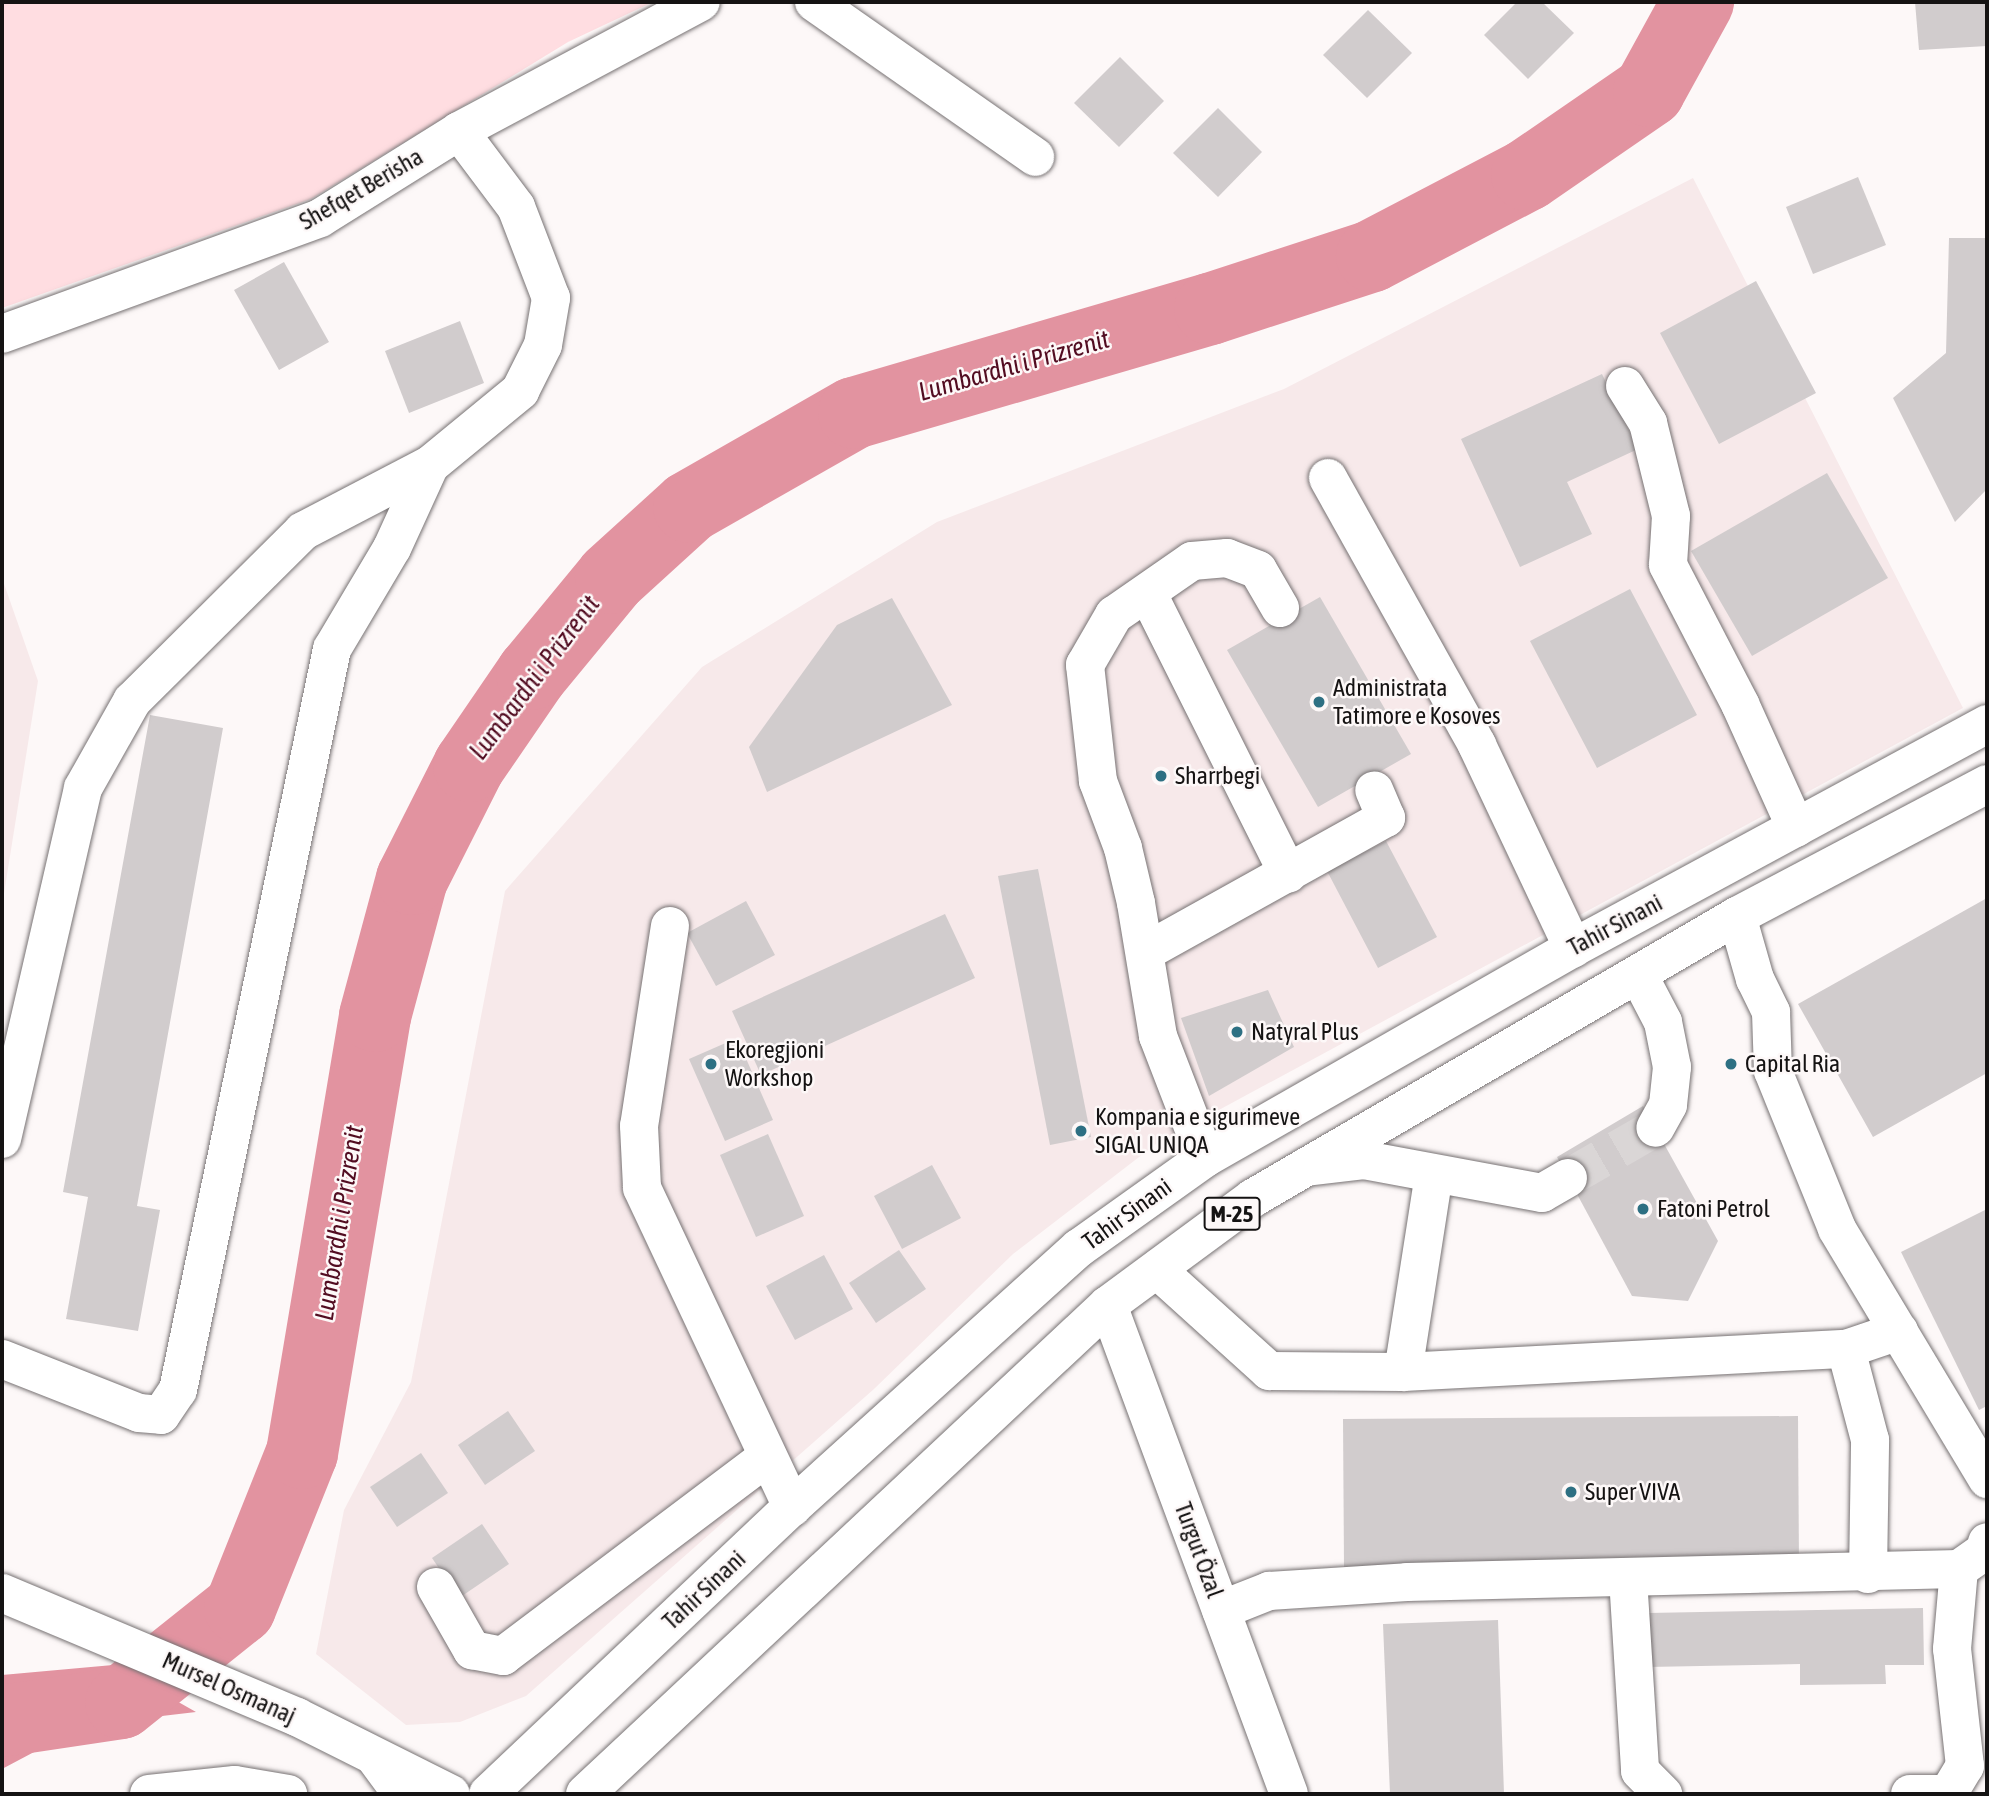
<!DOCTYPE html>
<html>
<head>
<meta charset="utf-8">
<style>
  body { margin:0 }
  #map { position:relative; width:1989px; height:1796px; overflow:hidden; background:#fdf8f8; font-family:"Asap Condensed",sans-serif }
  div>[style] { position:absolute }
  .built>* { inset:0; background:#f7e9ea }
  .green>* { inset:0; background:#ffdde1 }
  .water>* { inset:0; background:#e293a0 }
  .river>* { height:72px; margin:-36px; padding:0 36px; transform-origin:36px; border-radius:36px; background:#e293a0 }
  .building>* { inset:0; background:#d1cccd }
  .minor-tunnel>* { height:38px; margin-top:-19px; transform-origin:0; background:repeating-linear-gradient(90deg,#dad6d6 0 38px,transparent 0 57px) }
  .roads { filter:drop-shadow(0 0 2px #777273) drop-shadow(0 0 2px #777273) }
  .minor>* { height:38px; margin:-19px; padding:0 19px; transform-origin:19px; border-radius:19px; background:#fff }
  .major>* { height:38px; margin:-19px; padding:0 19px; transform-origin:19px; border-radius:19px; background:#fff }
  .dots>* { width:19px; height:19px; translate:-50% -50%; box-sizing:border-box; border:4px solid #fdf8f8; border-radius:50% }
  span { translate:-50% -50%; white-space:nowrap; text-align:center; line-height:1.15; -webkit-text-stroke:5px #fdf8f8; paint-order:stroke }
  .shield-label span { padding:2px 5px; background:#fdf8f8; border:2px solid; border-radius:5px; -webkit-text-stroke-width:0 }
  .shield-label { font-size:23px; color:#151313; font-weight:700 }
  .street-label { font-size:24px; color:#151313 }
  .poi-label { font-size:24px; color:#151313 }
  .left { translate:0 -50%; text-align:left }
  .water-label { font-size:26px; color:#520c21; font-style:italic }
  .frame { position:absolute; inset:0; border:4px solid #151313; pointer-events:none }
</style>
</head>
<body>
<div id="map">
  <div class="built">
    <i style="clip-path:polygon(1693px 178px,1963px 708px,1156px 1144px,1013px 1254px,874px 1389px,526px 1696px,460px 1722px,406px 1725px,316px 1654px,344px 1510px,411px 1382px,505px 891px,702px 667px,937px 522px,1284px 389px)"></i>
    <i style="clip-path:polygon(2px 578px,38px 681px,2px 906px)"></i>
  </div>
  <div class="green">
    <i style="clip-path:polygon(2px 2px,653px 2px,568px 42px,311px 199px,2px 308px)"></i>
  </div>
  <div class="water">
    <i style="clip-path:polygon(113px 1665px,196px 1712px,85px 1725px,2px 1769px,2px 1675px)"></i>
  </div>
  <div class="river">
    <i style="left:2px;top:1721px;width:120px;rotate:-8.6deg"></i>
    <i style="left:121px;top:1703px;width:152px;rotate:-38.6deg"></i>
    <i style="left:240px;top:1608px;width:167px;rotate:-68.2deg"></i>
    <i style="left:302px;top:1453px;width:443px;rotate:-80.5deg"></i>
    <i style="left:375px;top:1016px;width:142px;rotate:-74.9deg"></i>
    <i style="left:412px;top:879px;width:127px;rotate:-63.2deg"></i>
    <i style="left:469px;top:766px;width:112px;rotate:-55.6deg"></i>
    <i style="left:532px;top:674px;width:124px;rotate:-50.5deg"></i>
    <i style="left:611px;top:578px;width:105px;rotate:-42.3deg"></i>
    <i style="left:689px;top:507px;width:190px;rotate:-29.7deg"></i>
    <i style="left:854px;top:413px;width:371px;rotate:-16.3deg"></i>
    <i style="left:1210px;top:309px;width:170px;rotate:-18.1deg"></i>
    <i style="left:1372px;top:256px;width:175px;rotate:-27.6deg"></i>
    <i style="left:1527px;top:175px;width:148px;rotate:-34.5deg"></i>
    <i style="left:1649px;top:91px;width:102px;rotate:-61.2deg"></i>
  </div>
  <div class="building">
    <i style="clip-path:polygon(1517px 2px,1542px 2px,1574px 33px,1528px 79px,1484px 35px)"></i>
    <i style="clip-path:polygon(1915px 2px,1987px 2px,1987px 46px,1919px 50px)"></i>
    <i style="clip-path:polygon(1368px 10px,1412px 53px,1367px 98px,1323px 55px)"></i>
    <i style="clip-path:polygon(1120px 57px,1164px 101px,1119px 147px,1074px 103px)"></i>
    <i style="clip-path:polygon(1218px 108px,1262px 152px,1218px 197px,1173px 153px)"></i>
    <i style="clip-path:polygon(1858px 177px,1886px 245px,1813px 274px,1786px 207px)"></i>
    <i style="clip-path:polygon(1949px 238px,1987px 238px,1987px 489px,1955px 522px,1893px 398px,1946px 353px)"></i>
    <i style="clip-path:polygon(284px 262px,329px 342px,279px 370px,234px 290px)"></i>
    <i style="clip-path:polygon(1756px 281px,1816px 393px,1719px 444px,1660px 333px)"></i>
    <i style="clip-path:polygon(460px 321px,484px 383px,409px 413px,385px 351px)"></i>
    <i style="clip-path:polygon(1602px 374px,1638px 449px,1567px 482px,1592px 534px,1520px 567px,1461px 439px)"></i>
    <i style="clip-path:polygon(1827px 473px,1888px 578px,1752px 656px,1691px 551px)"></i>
    <i style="clip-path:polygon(1630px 589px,1697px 715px,1597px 768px,1530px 641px)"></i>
    <i style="clip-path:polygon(1320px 597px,1411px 754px,1318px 807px,1227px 650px)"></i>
    <i style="clip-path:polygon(892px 598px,952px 705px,767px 792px,749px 747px,837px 625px)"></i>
    <i style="clip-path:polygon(150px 715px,223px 728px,137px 1206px,160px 1210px,138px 1331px,66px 1319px,88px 1197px,63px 1192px)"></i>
    <i style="clip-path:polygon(1386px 841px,1437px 937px,1378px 968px,1327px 871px)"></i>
    <i style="clip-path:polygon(1038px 869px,1091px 1137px,1050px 1145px,998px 876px)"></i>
    <i style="clip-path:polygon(1987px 898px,1987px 1073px,1873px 1137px,1798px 1004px)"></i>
    <i style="clip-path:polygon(746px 901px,775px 955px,716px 986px,687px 933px)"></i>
    <i style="clip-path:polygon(945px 914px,975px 978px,761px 1075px,732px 1011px)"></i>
    <i style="clip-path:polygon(1268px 990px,1294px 1047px,1209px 1096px,1181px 1018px)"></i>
    <i style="clip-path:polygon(737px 1038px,773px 1120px,725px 1141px,689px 1059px)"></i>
    <i style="clip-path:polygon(1643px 1106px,1718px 1241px,1688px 1301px,1632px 1296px,1557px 1157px)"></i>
    <i style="clip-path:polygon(768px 1134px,804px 1216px,756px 1237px,720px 1155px)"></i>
    <i style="clip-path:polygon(932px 1165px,961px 1218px,902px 1249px,874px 1196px)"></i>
    <i style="clip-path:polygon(1987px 1209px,1987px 1406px,1979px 1410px,1901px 1252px)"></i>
    <i style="clip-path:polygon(899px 1250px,926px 1289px,876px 1323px,849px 1283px)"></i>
    <i style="clip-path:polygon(824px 1255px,853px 1309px,795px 1340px,766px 1286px)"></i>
    <i style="clip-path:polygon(508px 1411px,535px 1451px,485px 1485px,458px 1445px)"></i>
    <i style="clip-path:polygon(1798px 1416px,1799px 1565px,1344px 1567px,1343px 1419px)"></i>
    <i style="clip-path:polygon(421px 1453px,448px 1493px,397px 1527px,370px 1487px)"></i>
    <i style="clip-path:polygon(482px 1524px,509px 1564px,459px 1598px,432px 1558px)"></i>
    <i style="clip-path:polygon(1923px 1608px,1924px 1665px,1885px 1665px,1886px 1684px,1800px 1685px,1800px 1664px,1648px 1667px,1648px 1613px)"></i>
    <i style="clip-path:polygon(1498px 1620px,1504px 1794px,1390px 1794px,1383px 1624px)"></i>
  </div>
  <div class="minor-tunnel">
    <i style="left:1568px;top:1178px;width:100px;rotate:-29.9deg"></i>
  </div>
  <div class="roads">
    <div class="minor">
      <i style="left:814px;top:2px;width:270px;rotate:35deg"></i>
      <i style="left:2px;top:334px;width:338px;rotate:-20deg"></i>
      <i style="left:320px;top:218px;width:164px;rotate:-32deg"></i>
      <i style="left:459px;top:131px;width:274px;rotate:-28.1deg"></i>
      <i style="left:1625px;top:386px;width:44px;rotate:58.1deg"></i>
      <i style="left:1648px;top:423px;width:96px;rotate:76.1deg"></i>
      <i style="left:1671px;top:516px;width:49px;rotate:93.5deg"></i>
      <i style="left:1668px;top:565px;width:157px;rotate:62.6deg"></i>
      <i style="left:1740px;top:704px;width:136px;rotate:65.7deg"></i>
      <i style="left:1328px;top:478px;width:306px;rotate:60.8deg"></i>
      <i style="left:1477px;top:745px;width:225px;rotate:64.7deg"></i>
      <i style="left:1148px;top:594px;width:313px;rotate:63.4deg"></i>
      <i style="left:1737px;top:916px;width:66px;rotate:74.1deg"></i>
      <i style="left:1755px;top:979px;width:37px;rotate:64deg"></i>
      <i style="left:1771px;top:1012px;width:59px;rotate:88.1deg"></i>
      <i style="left:1773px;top:1071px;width:170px;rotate:67.9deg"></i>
      <i style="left:1837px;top:1229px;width:292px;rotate:59deg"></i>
      <i style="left:670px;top:926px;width:202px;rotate:98.8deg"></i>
      <i style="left:639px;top:1126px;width:62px;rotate:87.2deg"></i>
      <i style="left:642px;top:1188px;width:353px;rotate:64.8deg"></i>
      <i style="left:1145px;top:952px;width:276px;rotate:-29.1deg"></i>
      <i style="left:1386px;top:818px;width:30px;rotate:-113deg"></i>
      <i style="left:1639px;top:976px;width:52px;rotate:62.4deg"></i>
      <i style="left:1663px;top:1022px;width:46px;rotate:78.7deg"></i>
      <i style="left:1672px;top:1067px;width:38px;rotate:96deg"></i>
      <i style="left:1668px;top:1105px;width:26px;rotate:119deg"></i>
      <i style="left:2px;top:1139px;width:360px;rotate:-77deg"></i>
      <i style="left:83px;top:788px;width:100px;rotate:-60.6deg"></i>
      <i style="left:132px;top:701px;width:241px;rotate:-44.8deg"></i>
      <i style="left:303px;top:531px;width:143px;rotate:-27.5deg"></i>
      <i style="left:430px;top:465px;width:117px;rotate:-39.4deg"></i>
      <i style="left:520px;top:391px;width:51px;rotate:-63.4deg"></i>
      <i style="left:543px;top:345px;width:48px;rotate:-80.3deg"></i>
      <i style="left:551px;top:298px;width:97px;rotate:-111deg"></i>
      <i style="left:516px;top:207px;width:95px;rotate:-126.9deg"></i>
      <i style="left:1205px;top:1158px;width:131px;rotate:-111.1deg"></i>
      <i style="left:1158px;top:1036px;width:135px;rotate:-99.4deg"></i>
      <i style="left:1136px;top:903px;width:57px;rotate:-103.3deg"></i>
      <i style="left:1123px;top:848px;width:72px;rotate:-110.5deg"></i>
      <i style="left:1098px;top:781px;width:117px;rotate:-96.4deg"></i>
      <i style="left:1085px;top:665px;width:58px;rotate:-59.9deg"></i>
      <i style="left:1114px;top:615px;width:95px;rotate:-34.7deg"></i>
      <i style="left:1192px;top:561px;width:35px;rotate:-5deg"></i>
      <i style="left:1227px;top:558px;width:33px;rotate:21deg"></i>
      <i style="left:1258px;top:570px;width:44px;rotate:59.9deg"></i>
      <i style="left:1306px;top:1167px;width:58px;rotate:-6.9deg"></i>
      <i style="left:1364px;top:1160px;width:181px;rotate:10.5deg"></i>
      <i style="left:1542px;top:1193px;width:30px;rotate:-30deg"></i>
      <i style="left:1160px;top:1267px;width:10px;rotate:66deg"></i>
      <i style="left:1164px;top:1276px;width:142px;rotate:42.1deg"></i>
      <i style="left:1269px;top:1371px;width:134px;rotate:0.4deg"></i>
      <i style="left:1403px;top:1372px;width:444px;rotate:-3deg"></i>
      <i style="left:1108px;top:1305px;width:521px;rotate:69.69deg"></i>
      <i style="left:2px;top:1359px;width:147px;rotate:21.5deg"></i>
      <i style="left:139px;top:1413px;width:22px;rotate:5deg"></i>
      <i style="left:161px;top:1415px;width:30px;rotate:-56deg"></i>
      <i style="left:178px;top:1390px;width:757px;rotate:-78.26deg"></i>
      <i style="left:332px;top:649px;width:117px;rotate:-59.3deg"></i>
      <i style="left:392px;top:548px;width:91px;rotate:-65.4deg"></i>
      <i style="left:1403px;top:1372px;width:200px;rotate:-81.1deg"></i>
      <i style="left:1868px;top:1574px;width:134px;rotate:-89.1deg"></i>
      <i style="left:1870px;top:1440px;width:94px;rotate:-104.8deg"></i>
      <i style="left:1846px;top:1349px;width:56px;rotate:-18.8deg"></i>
      <i style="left:1628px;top:1578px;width:193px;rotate:86.4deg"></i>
      <i style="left:1640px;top:1771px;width:33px;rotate:45deg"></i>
      <i style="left:436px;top:1587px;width:73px;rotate:60.3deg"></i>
      <i style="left:472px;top:1650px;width:32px;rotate:11deg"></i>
      <i style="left:503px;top:1656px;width:329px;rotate:-37deg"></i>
      <i style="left:2px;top:1593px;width:320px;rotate:22.8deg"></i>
      <i style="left:297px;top:1717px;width:172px;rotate:26.6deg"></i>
      <i style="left:1221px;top:1610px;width:52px;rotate:-21.6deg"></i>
      <i style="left:1269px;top:1591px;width:138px;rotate:-3.7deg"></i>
      <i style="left:1407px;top:1582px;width:552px;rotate:-1.35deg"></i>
      <i style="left:1959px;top:1569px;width:32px;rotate:-35deg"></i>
      <i style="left:1985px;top:1551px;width:9px;rotate:-77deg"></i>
      <i style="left:149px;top:1794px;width:86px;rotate:-6deg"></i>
      <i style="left:235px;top:1785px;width:54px;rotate:9.6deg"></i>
      <i style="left:1910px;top:1794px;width:38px"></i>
      <i style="left:1948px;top:1794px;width:33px;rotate:-59deg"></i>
      <i style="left:1965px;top:1766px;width:118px;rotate:-96.3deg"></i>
      <i style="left:1952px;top:1649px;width:80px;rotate:-85deg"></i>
    </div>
    <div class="major">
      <i style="left:376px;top:1759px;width:44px;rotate:53.4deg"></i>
      <i style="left:488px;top:1794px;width:418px;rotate:-43.4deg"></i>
      <i style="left:792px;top:1507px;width:387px;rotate:-42.1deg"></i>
      <i style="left:1079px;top:1248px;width:155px;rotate:-35.5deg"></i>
      <i style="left:1205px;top:1158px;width:424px;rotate:-29.7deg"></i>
      <i style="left:1573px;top:948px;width:471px;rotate:-28.4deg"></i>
      <i style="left:585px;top:1794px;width:716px;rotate:-43.08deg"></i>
      <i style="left:1108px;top:1305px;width:180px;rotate:-36.4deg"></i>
      <i style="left:1253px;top:1198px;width:560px;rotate:-30.23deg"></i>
      <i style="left:1737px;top:916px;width:283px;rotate:-27.8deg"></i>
    </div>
  </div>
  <div class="dots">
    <i style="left:1319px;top:702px;background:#2e7083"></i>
    <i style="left:1161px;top:776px;background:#2e7083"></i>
    <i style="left:1237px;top:1032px;background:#2e7083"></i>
    <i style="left:711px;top:1064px;background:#2e7083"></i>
    <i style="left:1731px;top:1064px;background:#2e7083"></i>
    <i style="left:1081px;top:1131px;background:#2e7083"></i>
    <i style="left:1643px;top:1209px;background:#2e7083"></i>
    <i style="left:1571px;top:1492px;background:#2e7083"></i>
  </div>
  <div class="shield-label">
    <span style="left:1232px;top:1214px">M-25</span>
  </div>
  <div class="street-label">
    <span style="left:361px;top:189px;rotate:-30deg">Shefqet Berisha</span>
    <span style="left:1615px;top:925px;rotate:-28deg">Tahir Sinani</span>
    <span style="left:1127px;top:1214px;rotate:-36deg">Tahir Sinani</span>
    <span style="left:1199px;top:1550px;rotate:70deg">Turgut Özal</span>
    <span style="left:704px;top:1590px;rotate:-43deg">Tahir Sinani</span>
    <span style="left:229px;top:1688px;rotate:24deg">Mursel Osmanaj</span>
  </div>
  <div class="poi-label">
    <span class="left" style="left:1333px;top:702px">Administrata<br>Tatimore e Kosoves</span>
    <span class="left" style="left:1175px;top:776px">Sharrbegi</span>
    <span class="left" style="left:1251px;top:1032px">Natyral Plus</span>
    <span class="left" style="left:725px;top:1064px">Ekoregjioni<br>Workshop</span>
    <span class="left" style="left:1745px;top:1064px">Capital Ria</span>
    <span class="left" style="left:1095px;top:1131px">Kompania e sigurimeve<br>SIGAL UNIQA</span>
    <span class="left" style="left:1657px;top:1209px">Fatoni Petrol</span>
    <span class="left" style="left:1585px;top:1492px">Super VIVA</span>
  </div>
  <div class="water-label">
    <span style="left:1014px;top:366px;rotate:-16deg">Lumbardhi i Prizrenit</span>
    <span style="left:535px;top:678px;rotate:-53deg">Lumbardhi i Prizrenit</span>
    <span style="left:340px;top:1223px;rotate:-81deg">Lumbardhi i Prizrenit</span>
  </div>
  <div class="frame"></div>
</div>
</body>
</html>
